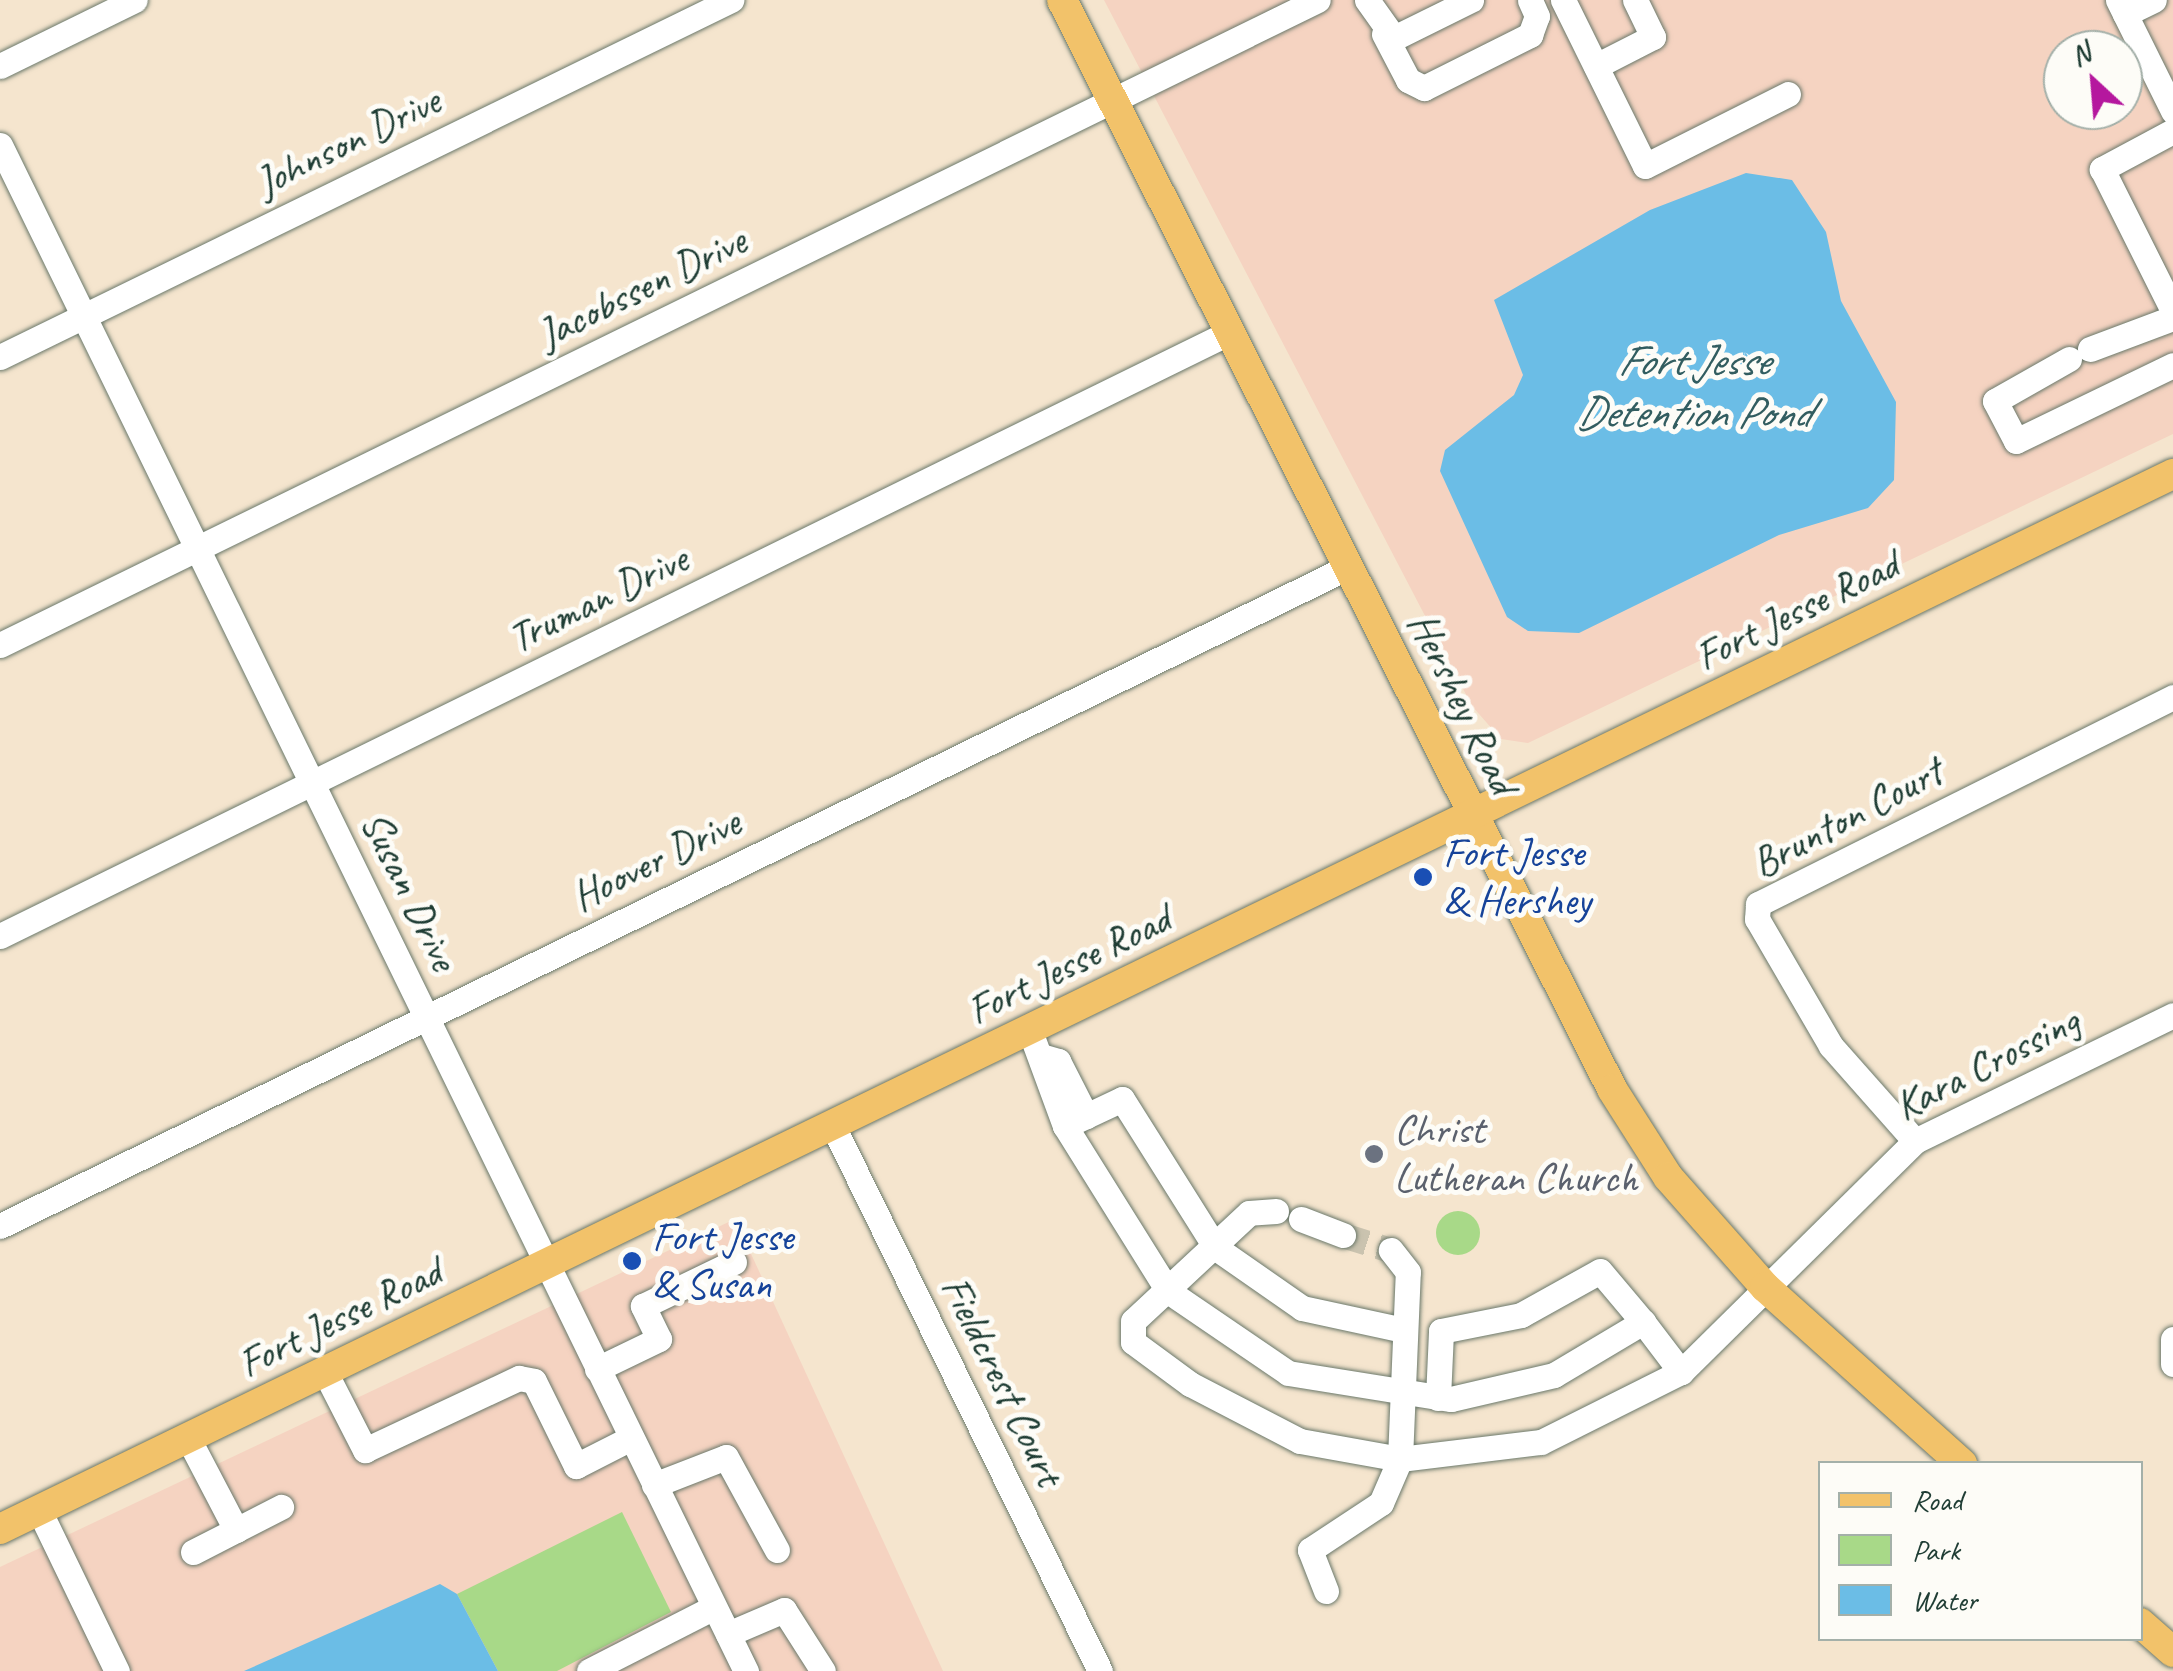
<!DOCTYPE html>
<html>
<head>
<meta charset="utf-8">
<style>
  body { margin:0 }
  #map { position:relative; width:2173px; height:1671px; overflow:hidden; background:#f5e5ce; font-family:Caveat,sans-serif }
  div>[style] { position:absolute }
  .built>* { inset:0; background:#f5d3c1 }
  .green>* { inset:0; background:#a8d988 }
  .round { border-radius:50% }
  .water>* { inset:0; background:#6bbde6 }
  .minor-tunnel>* { height:25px; margin-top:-12.5px; transform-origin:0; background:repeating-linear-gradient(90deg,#cac3af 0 25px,transparent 0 37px) }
  .roads { filter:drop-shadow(0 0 2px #6a786a) drop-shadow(0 0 2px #6a786a) }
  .minor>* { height:25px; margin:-12.5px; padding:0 12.5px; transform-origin:12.5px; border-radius:12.5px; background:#fff }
  .major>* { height:30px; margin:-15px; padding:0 15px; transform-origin:15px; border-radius:15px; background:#f2c26a }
  .dots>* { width:28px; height:28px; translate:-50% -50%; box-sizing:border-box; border:5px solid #fdfcf7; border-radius:50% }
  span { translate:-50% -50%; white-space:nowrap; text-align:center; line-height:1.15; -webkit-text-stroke:10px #fdfcf7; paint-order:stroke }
  .street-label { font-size:42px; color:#1f3d34 }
  .transit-label { font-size:42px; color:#164399 }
  .left { translate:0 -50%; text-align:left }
  .worship-label { font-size:42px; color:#5b616d }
  .water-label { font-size:45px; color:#325d60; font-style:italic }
  .legend { position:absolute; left:1818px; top:1461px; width:325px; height:180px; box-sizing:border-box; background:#fdfcf7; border:2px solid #a4b0a9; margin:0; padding:12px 18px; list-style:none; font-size:30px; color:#1f3d34 }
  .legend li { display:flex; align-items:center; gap:20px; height:50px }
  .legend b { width:50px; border:2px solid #a4b0a9 }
  .north { position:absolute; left:2043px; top:30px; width:100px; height:100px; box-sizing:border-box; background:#fdfcf7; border:2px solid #a4b0a9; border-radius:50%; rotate:334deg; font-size:28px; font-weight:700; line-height:40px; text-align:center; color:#1f3d34 }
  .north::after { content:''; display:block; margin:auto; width:35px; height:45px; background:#b5179e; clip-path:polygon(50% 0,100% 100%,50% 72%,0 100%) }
</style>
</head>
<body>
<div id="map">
  <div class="built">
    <i style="clip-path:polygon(evenodd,1104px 0,2173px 0,2173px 434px,1528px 743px,1501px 739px,1472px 706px,1104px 0,2063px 50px,2123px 50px,2123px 110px,2063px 110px,2063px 50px)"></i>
    <i style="clip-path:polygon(735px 1219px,943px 1671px,0 1671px,0 1567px)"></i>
  </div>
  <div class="green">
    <i class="round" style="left:1436px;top:1211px;width:44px;height:44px"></i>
    <i style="clip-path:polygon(622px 1512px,671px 1612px,557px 1671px,498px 1671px,457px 1594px)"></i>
  </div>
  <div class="water">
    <i style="clip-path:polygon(1746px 173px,1792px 180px,1826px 232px,1841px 301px,1896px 402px,1894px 480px,1868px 508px,1779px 535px,1579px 633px,1528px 631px,1507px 617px,1440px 471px,1445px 450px,1514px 395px,1523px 375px,1494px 300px,1650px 210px)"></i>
    <i style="clip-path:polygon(440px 1584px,457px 1594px,498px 1671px,244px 1671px)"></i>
  </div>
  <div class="minor-tunnel">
    <i style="left:1343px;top:1235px;width:50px;rotate:17.4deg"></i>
  </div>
  <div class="roads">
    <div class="minor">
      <i style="left:1367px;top:0;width:47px;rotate:54.6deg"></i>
      <i style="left:1394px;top:38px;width:86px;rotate:-26.3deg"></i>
      <i style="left:1563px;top:0;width:185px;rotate:63.7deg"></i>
      <i style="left:1645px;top:166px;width:160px;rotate:-26.7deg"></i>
      <i style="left:2118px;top:0;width:124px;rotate:63.6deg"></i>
      <i style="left:2125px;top:14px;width:32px;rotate:-26deg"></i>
      <i style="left:1384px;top:34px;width:52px;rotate:62.4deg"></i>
      <i style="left:1408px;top:80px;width:18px;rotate:27deg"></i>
      <i style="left:1424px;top:88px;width:119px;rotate:-26.6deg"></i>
      <i style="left:1530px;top:35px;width:20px;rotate:-70deg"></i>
      <i style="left:1537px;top:16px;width:17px;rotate:-114deg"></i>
      <i style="left:0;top:66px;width:150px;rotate:-26.1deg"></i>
      <i style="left:1596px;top:66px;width:64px;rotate:-27deg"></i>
      <i style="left:1653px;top:37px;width:41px;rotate:-115.9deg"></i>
      <i style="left:2173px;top:131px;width:81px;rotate:151.8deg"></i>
      <i style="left:2102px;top:169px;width:159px;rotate:63.4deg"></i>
      <i style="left:0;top:145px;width:1699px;rotate:63.95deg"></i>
      <i style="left:2090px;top:349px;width:89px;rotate:-20.5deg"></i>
      <i style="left:0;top:357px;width:814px;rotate:-26.03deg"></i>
      <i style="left:2069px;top:359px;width:85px;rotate:150.4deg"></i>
      <i style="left:1995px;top:401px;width:45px;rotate:62.3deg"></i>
      <i style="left:2016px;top:441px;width:174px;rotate:-25.8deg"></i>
      <i style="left:0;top:645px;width:1467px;rotate:-26.08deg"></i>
      <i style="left:0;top:936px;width:1370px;rotate:-26.15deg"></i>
      <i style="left:1030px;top:1031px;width:101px;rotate:69.8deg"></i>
      <i style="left:1065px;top:1126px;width:195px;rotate:58deg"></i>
      <i style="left:1168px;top:1291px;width:145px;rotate:34.3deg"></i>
      <i style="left:1288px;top:1373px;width:165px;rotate:9.1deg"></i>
      <i style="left:1451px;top:1399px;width:106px;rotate:-13.1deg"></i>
      <i style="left:1554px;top:1375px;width:104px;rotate:-30.8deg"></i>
      <i style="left:1643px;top:1322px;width:63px;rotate:52.8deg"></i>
      <i style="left:1041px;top:1056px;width:18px;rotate:16deg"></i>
      <i style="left:1058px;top:1061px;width:62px;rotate:63deg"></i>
      <i style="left:833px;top:1126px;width:607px;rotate:63.9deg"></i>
      <i style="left:1065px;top:1126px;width:63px;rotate:-25.3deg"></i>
      <i style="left:1122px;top:1099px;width:176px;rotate:57.8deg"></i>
      <i style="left:1216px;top:1248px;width:105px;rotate:34.9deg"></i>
      <i style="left:1302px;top:1308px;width:104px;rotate:12.2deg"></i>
      <i style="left:1915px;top:1141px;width:127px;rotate:-131.5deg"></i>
      <i style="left:1831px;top:1046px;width:147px;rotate:-120.2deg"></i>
      <i style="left:1757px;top:919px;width:15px;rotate:-86deg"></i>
      <i style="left:1758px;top:904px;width:464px;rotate:-26.5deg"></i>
      <i style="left:1276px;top:1211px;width:27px;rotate:176deg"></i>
      <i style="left:1249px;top:1213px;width:158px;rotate:137deg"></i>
      <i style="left:1133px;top:1321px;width:21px;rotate:90deg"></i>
      <i style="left:1133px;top:1342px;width:71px;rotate:36.4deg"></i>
      <i style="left:1190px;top:1384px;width:124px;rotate:27.4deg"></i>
      <i style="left:1300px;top:1441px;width:102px;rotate:10.2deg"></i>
      <i style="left:1400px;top:1459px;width:142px;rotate:-6.9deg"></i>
      <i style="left:1541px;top:1442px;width:157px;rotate:-26.6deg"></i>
      <i style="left:1681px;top:1372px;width:329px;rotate:-44.6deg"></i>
      <i style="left:1915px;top:1141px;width:287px;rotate:-26deg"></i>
      <i style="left:1301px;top:1219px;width:45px;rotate:20.9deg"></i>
      <i style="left:0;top:1226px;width:1500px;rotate:-26.05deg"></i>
      <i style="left:2173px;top:1339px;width:25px;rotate:90deg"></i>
      <i style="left:597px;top:1369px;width:69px;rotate:-25.8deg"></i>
      <i style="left:659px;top:1339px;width:37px;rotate:-116deg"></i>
      <i style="left:643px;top:1306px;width:101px;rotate:-25.8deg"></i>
      <i style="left:325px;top:1372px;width:88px;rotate:62.9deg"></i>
      <i style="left:365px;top:1450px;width:170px;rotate:-25.1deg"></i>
      <i style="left:519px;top:1378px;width:15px;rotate:11deg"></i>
      <i style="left:534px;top:1381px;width:95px;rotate:63.7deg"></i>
      <i style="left:576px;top:1466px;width:62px;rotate:-27deg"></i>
      <i style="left:1438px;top:1398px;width:67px;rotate:-87.4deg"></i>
      <i style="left:1441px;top:1331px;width:82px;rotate:-11.3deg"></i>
      <i style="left:1521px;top:1315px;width:90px;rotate:-29.1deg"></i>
      <i style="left:1600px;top:1271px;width:67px;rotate:49.9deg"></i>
      <i style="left:188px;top:1438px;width:104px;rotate:62.4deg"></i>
      <i style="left:654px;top:1485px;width:77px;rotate:-21.3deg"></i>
      <i style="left:726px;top:1457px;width:106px;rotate:61.3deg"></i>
      <i style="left:39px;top:1510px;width:179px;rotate:64.2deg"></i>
      <i style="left:193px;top:1552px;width:99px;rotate:-27.1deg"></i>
      <i style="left:1326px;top:1591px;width:44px;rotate:-111.3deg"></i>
      <i style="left:1310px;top:1550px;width:85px;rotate:-33.5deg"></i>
      <i style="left:1381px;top:1503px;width:48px;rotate:-66.6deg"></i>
      <i style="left:1400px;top:1459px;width:187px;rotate:-87.6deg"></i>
      <i style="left:1408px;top:1272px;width:28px;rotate:-128deg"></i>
      <i style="left:728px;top:1634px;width:61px;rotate:-23.2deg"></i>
      <i style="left:784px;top:1610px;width:72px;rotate:57.4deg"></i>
      <i style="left:589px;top:1671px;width:140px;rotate:-27.1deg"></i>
    </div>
    <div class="major">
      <i style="left:1062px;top:0;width:1220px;rotate:63.2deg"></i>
      <i style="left:1612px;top:1089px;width:104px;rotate:57.5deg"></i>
      <i style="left:1668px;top:1177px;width:147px;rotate:48.6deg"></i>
      <i style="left:1765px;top:1287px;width:265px;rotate:41.9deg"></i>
      <i style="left:0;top:1529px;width:2416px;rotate:-25.9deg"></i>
      <i style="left:2140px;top:1623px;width:44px;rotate:41.3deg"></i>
    </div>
  </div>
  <div class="dots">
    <i style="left:1423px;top:877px;background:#1a4fb4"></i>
    <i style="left:1374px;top:1154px;background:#6b7280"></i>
    <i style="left:632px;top:1261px;background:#1a4fb4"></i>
  </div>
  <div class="street-label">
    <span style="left:348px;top:142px;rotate:-26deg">Johnson Drive</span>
    <span style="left:642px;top:288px;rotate:-26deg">Jacobssen Drive</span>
    <span style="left:598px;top:599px;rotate:-26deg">Truman Drive</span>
    <span style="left:1797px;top:611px;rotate:-26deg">Fort Jesse Road</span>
    <span style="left:1462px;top:703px;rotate:64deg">Hershey Road</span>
    <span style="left:1847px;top:818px;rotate:-28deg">Brunton Court</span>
    <span style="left:656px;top:860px;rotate:-26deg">Hoover Drive</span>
    <span style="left:409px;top:891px;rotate:64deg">Susan Drive</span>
    <span style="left:1069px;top:965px;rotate:-26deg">Fort Jesse Road</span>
    <span style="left:1987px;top:1064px;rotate:-27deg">Kara Crossing</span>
    <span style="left:340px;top:1318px;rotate:-26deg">Fort Jesse Road</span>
    <span style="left:1002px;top:1381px;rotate:64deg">Fieldcrest Court</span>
  </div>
  <div class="transit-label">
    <span class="left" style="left:1443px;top:877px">Fort Jesse<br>&amp; Hershey</span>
    <span class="left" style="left:652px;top:1261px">Fort Jesse<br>&amp; Susan</span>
  </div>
  <div class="worship-label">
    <span class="left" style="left:1394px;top:1154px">Christ<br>Lutheran Church</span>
  </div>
  <div class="water-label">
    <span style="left:1693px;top:387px">Fort Jesse<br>Detention Pond</span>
  </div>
  <ul class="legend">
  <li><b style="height:12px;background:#f2c26a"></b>Road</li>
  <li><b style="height:28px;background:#a8d988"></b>Park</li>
  <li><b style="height:28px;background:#6bbde6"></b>Water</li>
  </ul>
  <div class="north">N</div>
</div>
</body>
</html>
